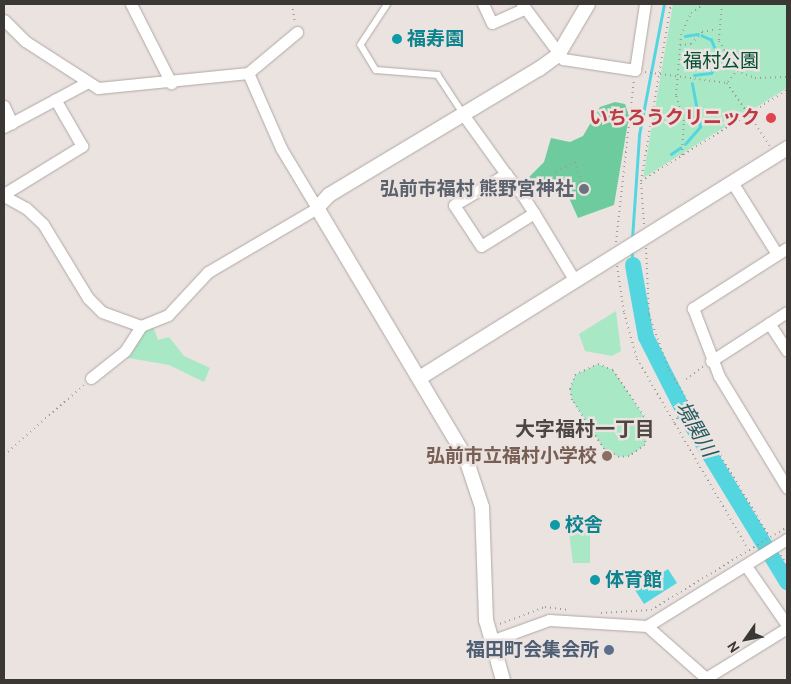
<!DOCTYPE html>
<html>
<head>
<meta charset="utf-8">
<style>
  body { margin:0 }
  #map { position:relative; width:791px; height:684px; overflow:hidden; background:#ebe3e0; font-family:Cabin,"Noto Sans JP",sans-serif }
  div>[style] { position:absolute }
  .green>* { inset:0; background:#a8e8c5 }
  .forest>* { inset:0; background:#6dcb9d }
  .water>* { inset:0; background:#54d6e0 }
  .stream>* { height:2.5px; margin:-1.25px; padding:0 1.25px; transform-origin:1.25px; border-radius:1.25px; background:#54d6e0 }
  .river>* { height:16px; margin:-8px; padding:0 8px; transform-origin:8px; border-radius:8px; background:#54d6e0 }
  .path>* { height:2px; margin-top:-1px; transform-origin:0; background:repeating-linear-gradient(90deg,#9f9997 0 1px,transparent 0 5px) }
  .roads { filter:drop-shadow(0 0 1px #afa7a4) drop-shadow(0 0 1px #afa7a4) }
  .service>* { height:5.5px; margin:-2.75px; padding:0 2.75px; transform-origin:2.75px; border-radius:2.75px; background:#fff }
  .minor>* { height:11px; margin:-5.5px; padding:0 5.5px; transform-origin:5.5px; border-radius:5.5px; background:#fff }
  .tertiary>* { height:14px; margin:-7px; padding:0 7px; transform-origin:7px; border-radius:7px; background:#fff }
  .dots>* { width:14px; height:14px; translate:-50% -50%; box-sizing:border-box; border:2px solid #ebe3e0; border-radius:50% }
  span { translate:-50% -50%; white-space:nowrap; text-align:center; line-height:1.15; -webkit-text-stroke:5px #ebe3e0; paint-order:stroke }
  .culture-label { font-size:19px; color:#0d838f; font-weight:700 }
  .left { translate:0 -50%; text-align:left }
  .park-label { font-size:19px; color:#004f32 }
  .health-label { font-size:19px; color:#be3a42; font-weight:700 }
  .right { translate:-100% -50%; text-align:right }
  .worship-label { font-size:19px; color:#5b616d; font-weight:700 }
  .education-label { font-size:19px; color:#785e54; font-weight:700 }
  .service-label { font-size:19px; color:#4e5e75; font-weight:700 }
  .neighbourhood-label { font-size:20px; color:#4d4643; font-weight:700 }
  .water-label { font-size:20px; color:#245a5f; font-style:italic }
  .frame { position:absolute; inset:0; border:5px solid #3a3735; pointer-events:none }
  .north { position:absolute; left:721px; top:614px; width:50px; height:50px; -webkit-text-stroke:4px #ebe3e0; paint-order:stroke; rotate:237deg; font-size:14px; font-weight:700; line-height:20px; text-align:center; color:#3a3735 }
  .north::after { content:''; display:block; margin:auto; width:18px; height:22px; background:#3a3735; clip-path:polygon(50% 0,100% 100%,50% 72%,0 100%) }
</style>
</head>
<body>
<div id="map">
  <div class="green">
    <i style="clip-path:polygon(673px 4px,787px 4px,787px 88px,643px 178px)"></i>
    <i style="clip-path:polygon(616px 311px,621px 351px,612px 356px,585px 351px,579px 334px)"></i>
    <i style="clip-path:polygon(153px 326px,158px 340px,169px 337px,184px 356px,210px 368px,204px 382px,169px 365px,123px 357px,143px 328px)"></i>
    <i style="clip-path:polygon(598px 364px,613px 370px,647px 421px,645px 445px,629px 456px,619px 457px,604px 449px,572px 400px,570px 389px,575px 375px)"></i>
    <i style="clip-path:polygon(569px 533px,590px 533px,590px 563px,573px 563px)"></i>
  </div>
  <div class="forest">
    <i style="clip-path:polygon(615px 102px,625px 104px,629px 116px,614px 205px,578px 218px,569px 198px,532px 188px,529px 177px,544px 162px,551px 138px,570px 142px,583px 136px,600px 107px)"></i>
  </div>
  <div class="water">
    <i style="clip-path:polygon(668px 569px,677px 583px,644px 604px,635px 590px)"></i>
  </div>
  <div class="stream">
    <i style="left:685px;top:36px;width:13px;rotate:-9deg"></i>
    <i style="left:694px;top:75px;width:17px;rotate:-7deg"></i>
    <i style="left:711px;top:73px;width:14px;rotate:-51deg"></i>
    <i style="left:720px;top:62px;width:24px;rotate:-112deg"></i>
    <i style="left:711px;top:40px;width:10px;rotate:-156deg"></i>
    <i style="left:685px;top:144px;width:23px;rotate:-49deg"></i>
    <i style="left:700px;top:127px;width:44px;rotate:-100.5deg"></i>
    <i style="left:671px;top:154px;width:11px;rotate:-34deg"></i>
    <i style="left:632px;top:239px;width:104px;rotate:-86.1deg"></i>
    <i style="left:639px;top:135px;width:133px;rotate:-79.2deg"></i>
    <i style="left:632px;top:250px;width:15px;rotate:86deg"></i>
  </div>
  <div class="river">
    <i style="left:633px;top:265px;width:73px;rotate:79.8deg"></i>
    <i style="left:646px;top:337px;width:86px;rotate:63.1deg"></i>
    <i style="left:685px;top:414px;width:197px;rotate:58.7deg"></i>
  </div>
  <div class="path">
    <i style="left:292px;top:4px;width:20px;rotate:81deg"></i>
    <i style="left:722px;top:4px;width:37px;rotate:95deg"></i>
    <i style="left:719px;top:41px;width:35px;rotate:59deg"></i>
    <i style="left:680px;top:45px;width:11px;rotate:-5deg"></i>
    <i style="left:691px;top:44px;width:16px;rotate:-47deg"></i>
    <i style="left:702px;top:32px;width:15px;rotate:-11deg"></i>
    <i style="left:645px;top:72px;width:83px;rotate:7.6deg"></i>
    <i style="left:727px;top:83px;width:76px;rotate:55.7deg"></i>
    <i style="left:728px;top:82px;width:14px;rotate:-51deg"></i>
    <i style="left:737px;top:71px;width:19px;rotate:21deg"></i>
    <i style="left:755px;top:78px;width:32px;rotate:-2deg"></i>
    <i style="left:692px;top:121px;width:9px;rotate:-18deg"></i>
    <i style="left:682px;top:155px;width:34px;rotate:-87deg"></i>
    <i style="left:684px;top:121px;width:27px;rotate:-107deg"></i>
    <i style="left:676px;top:95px;width:60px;rotate:-85.2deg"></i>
    <i style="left:681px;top:35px;width:24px;rotate:-66deg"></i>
    <i style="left:691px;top:13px;width:16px;rotate:-35deg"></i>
    <i style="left:641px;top:181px;width:172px;rotate:-31.9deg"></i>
    <i style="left:546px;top:182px;width:29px;rotate:10deg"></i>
    <i style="left:534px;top:195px;width:33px;rotate:-47deg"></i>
    <i style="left:556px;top:171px;width:21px;rotate:-25deg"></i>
    <i style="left:575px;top:162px;width:23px;rotate:72deg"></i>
    <i style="left:644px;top:224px;width:43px;rotate:-94deg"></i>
    <i style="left:641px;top:181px;width:180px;rotate:-80.4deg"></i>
    <i style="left:616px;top:242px;width:163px;rotate:-83.7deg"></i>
    <i style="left:646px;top:248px;width:67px;rotate:87.4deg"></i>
    <i style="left:649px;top:315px;width:59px;rotate:70deg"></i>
    <i style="left:669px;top:370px;width:194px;rotate:58.9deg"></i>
    <i style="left:617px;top:266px;width:48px;rotate:81.5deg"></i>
    <i style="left:624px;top:313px;width:48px;rotate:74.2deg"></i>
    <i style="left:637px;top:359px;width:220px;rotate:59.7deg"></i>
    <i style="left:598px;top:364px;width:16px;rotate:22deg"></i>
    <i style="left:613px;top:370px;width:61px;rotate:56.3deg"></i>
    <i style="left:647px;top:421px;width:24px;rotate:95deg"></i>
    <i style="left:645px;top:445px;width:19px;rotate:145deg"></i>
    <i style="left:629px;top:456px;width:10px;rotate:174deg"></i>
    <i style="left:619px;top:457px;width:17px;rotate:-152deg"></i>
    <i style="left:604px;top:449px;width:59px;rotate:-123.1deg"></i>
    <i style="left:572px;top:400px;width:11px;rotate:-100deg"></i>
    <i style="left:570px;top:389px;width:15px;rotate:-70deg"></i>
    <i style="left:575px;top:375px;width:25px;rotate:-26deg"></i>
    <i style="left:686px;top:379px;width:21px;rotate:-37deg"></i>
    <i style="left:674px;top:423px;width:25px;rotate:-53deg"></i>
    <i style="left:4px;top:455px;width:108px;rotate:-41.2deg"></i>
    <i style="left:781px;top:555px;width:13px;rotate:61deg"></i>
    <i style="left:601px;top:613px;width:50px;rotate:-3.4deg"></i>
    <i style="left:651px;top:610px;width:159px;rotate:-31.4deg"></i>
    <i style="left:500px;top:624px;width:48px;rotate:-20.7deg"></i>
    <i style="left:545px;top:607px;width:24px;rotate:7deg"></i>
  </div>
  <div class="roads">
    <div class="service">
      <i style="left:388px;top:4px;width:49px;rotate:123.4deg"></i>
      <i style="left:361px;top:45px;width:29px;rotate:59deg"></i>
      <i style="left:376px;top:70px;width:62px;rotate:4.6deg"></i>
      <i style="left:438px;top:75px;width:45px;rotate:56.7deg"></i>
    </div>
    <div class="minor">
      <i style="left:131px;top:4px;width:89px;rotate:63.1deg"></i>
      <i style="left:483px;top:4px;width:21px;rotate:65deg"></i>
      <i style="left:492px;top:23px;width:36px;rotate:-24deg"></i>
      <i style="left:522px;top:4px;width:69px;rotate:53.3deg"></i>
      <i style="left:563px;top:59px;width:73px;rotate:8.7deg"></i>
      <i style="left:635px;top:70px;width:67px;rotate:-81.4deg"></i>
      <i style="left:4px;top:20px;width:30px;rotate:45deg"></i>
      <i style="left:25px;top:41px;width:87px;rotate:32.8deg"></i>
      <i style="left:98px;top:88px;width:151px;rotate:-5.7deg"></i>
      <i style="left:248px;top:73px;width:64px;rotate:-39.9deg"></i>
      <i style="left:4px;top:106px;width:19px;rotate:65deg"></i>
      <i style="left:465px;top:117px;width:70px;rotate:54.3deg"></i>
      <i style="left:4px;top:127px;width:95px;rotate:-28.2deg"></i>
      <i style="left:732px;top:182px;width:85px;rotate:58deg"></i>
      <i style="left:4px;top:194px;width:92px;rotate:-31.6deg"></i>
      <i style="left:82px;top:146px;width:54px;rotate:-119.9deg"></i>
      <i style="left:4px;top:196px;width:25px;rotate:29deg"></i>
      <i style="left:26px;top:208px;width:23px;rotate:43deg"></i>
      <i style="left:43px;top:224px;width:87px;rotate:58.7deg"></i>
      <i style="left:88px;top:298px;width:20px;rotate:45deg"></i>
      <i style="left:102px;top:312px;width:41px;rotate:19.7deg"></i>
      <i style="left:534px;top:213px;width:62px;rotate:148.1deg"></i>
      <i style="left:481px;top:246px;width:49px;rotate:-123.4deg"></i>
      <i style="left:454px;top:205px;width:61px;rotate:-30.8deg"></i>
      <i style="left:506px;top:174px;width:24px;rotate:52deg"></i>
      <i style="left:521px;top:193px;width:24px;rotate:57deg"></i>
      <i style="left:534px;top:213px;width:79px;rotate:58.9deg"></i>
      <i style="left:787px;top:248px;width:112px;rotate:147.4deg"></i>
      <i style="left:693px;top:308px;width:73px;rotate:69.1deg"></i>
      <i style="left:719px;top:376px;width:131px;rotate:58.7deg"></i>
      <i style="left:769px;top:323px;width:33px;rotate:57deg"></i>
      <i style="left:711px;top:361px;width:90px;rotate:-32.8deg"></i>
      <i style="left:91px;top:378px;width:43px;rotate:-38.5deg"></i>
      <i style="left:125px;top:351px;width:30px;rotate:-57deg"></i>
      <i style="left:141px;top:326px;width:29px;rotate:-22deg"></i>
      <i style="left:168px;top:315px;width:59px;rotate:-47.1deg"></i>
      <i style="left:208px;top:272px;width:126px;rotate:-30.4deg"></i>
      <i style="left:317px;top:208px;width:70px;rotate:-121deg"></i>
      <i style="left:281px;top:148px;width:82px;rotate:-113.7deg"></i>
      <i style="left:746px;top:566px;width:72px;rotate:55.2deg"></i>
      <i style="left:647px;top:626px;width:81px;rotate:41.5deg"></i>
      <i style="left:491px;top:641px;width:62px;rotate:-19.9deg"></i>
      <i style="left:549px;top:620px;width:98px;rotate:3.5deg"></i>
      <i style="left:647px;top:626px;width:165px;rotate:-31.9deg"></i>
      <i style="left:706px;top:678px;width:95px;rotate:-31.7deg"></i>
    </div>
    <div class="tertiary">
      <i style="left:421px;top:377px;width:432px;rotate:-32deg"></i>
      <i style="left:503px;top:680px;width:62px;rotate:-105.8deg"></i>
      <i style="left:486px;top:620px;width:113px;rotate:-92deg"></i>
      <i style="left:482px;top:507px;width:54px;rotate:-108.4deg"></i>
      <i style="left:465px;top:456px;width:289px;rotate:-120.8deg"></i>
      <i style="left:317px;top:208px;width:18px;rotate:-47deg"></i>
      <i style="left:329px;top:195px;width:245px;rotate:-31deg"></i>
      <i style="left:539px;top:69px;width:24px;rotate:-36deg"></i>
      <i style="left:558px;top:55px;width:59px;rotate:-59.5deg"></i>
    </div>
  </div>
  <div class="dots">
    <i style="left:397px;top:39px;background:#0f9aa8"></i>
    <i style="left:771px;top:118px;background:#e0444e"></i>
    <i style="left:584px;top:189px;background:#6b7280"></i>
    <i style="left:607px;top:456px;background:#8d6e63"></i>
    <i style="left:555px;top:525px;background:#0f9aa8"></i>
    <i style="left:595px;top:580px;background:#0f9aa8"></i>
    <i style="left:609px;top:650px;background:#5c6f8a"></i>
  </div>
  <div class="culture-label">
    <span class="left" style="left:407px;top:39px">福寿園</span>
    <span class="left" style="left:565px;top:525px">校舎</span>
    <span class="left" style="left:605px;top:580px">体育館</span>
  </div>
  <div class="park-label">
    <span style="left:721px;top:61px">福村公園</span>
  </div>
  <div class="health-label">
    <span class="right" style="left:760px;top:118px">いちろうクリニック</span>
  </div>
  <div class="worship-label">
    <span class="right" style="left:574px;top:189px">弘前市福村 熊野宮神社</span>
  </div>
  <div class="education-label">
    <span class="right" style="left:597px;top:456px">弘前市立福村小学校</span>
  </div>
  <div class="service-label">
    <span class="right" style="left:599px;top:650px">福田町会集会所</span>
  </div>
  <div class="neighbourhood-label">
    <span style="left:585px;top:429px">大字福村一丁目</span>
  </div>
  <div class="water-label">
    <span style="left:696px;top:429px;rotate:60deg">境関川</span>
  </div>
  <div class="frame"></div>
  <div class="north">N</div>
</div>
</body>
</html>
